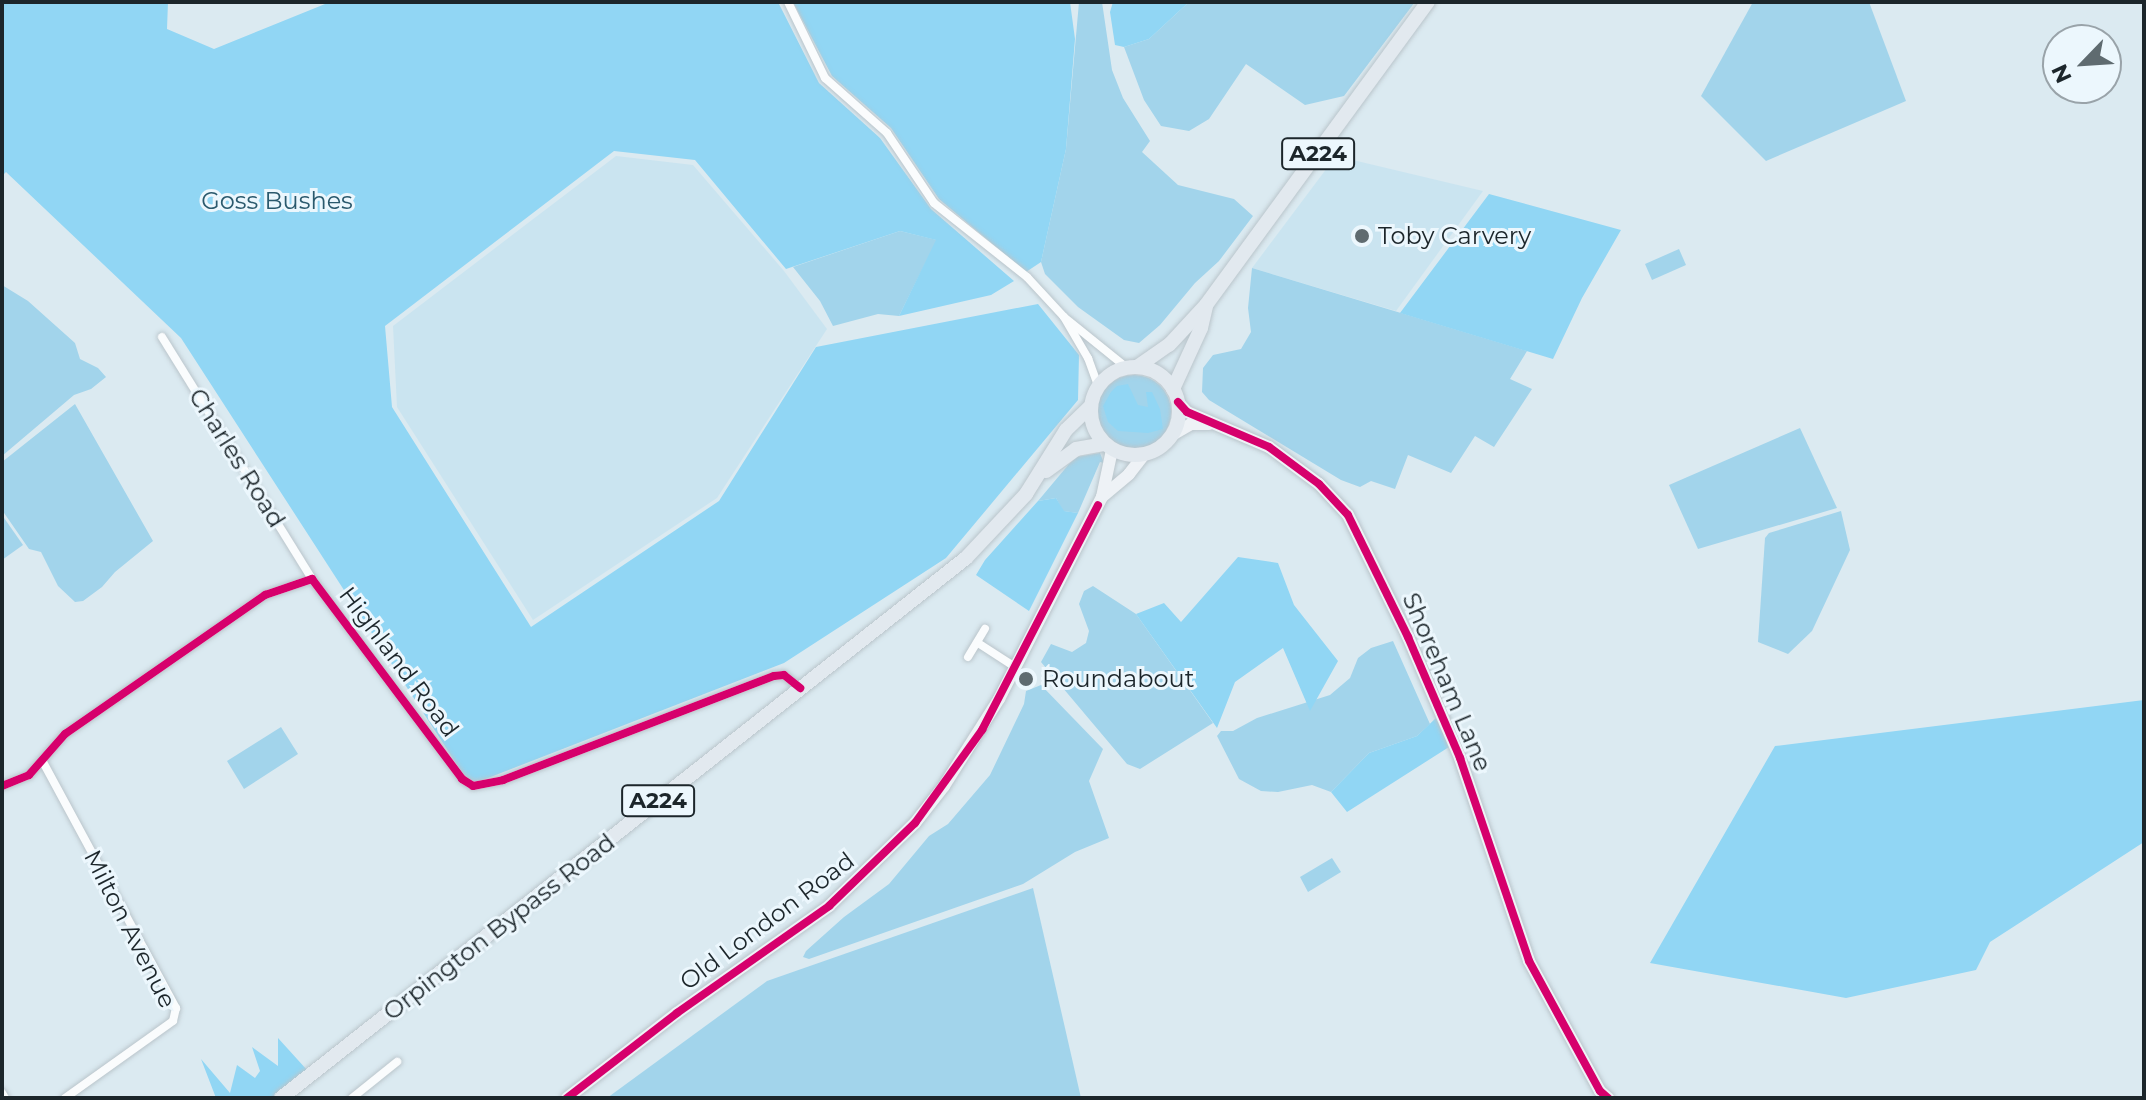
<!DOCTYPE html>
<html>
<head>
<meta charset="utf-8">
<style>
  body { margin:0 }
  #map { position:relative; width:2146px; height:1100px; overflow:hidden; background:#dbeaf1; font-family:Montserrat,sans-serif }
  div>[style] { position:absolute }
  .built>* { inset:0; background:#cae4f0 }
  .green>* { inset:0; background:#a2d4eb }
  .round { border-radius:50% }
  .forest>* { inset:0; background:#91d6f4 }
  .roads { filter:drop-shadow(0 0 2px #bac5cb) drop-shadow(0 0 2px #bac5cb) }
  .street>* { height:8px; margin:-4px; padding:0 4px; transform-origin:4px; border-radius:4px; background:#fafcfd }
  .secondary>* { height:12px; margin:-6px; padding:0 6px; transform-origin:6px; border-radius:6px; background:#eef2f6 }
  .primary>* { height:14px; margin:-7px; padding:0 7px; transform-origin:7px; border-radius:7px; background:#e2e9ef }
  .primary>.ring { margin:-7px; padding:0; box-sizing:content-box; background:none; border:14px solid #e2e9ef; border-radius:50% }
  .cycleway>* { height:8px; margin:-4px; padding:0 4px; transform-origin:4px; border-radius:4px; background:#d6006c }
  .dots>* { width:22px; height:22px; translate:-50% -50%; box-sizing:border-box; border:4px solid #ecf7fd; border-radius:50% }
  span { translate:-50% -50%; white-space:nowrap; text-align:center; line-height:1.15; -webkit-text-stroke:6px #ecf7fd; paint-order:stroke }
  .shield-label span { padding:2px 6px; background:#ecf7fd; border:2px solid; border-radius:6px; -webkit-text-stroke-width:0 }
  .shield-label { font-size:22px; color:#1c262b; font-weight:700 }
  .park-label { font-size:24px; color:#2a596d }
  .poi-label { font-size:24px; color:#1c262b }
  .left { translate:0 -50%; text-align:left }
  .street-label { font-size:24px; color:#1c262b }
  .frame { position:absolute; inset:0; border:4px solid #1c262b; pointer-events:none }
  .north { position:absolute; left:2042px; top:24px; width:80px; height:80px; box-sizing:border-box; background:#ecf7fd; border:2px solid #99a3a9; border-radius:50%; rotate:245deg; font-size:22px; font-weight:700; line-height:32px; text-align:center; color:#1c262b }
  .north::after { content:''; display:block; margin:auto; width:28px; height:36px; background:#5f6b70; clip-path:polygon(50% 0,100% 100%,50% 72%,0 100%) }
</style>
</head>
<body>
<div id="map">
  <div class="built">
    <i style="clip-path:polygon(616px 156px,693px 165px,784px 271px,827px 329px,717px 498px,533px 620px,397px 407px,393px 326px)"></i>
    <i style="clip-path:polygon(1336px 156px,1483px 191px,1396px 311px,1252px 268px)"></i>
  </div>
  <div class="green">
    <i style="clip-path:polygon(1079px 2px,1102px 2px,1112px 70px,1123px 98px,1150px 141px,1142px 152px,1178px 185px,1234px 199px,1253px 216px,1219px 261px,1195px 283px,1160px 325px,1139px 343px,1124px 340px,1078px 307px,1045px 274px,1041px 262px,1066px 149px)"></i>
    <i style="clip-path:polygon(1189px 2px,1415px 2px,1344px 96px,1305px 105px,1246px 64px,1209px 119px,1189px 131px,1161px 126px,1144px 100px,1124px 47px,1149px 39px)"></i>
    <i style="clip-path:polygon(1753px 2px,1869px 2px,1906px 101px,1766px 161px,1701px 96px)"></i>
    <i style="clip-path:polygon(900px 231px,937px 240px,899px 316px,878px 314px,833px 326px,820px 301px,793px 267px)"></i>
    <i style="clip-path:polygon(1679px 249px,1686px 265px,1652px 280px,1645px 264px)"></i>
    <i style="clip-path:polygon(1252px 268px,1527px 351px,1510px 379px,1532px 389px,1494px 447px,1475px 436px,1451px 473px,1408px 455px,1395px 489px,1371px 481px,1360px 487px,1341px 480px,1209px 400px,1202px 392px,1203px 368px,1213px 355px,1241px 349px,1251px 332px,1248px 308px)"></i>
    <i style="clip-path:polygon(2px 285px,28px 301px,75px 343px,80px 359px,98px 368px,106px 377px,91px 389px,74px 395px,2px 456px)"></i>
    <i class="round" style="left:1097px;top:375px;width:74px;height:74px"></i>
    <i style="clip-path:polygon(75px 404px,153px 541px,115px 572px,102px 587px,83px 601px,75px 602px,58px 586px,41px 552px,29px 549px,2px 510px,2px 462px)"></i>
    <i style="clip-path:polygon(1800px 428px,1837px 508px,1698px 549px,1669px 485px)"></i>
    <i style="clip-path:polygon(1100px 453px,1104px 463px,1100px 462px,1078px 513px,1063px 511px,1056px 498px,1038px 501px,1069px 464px,1077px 457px)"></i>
    <i style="clip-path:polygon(1841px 511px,1850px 550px,1812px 631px,1788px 654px,1758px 642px,1765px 538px,1769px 533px)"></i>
    <i style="clip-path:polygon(2px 515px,23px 545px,2px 560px)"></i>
    <i style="clip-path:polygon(1093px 586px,1136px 614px,1213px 723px,1140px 769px,1127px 764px,1041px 662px,1051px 644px,1072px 652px,1086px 643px,1089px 631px,1079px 604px,1084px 591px)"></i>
    <i style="clip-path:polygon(1393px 641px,1430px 724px,1417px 736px,1369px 753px,1331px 792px,1312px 785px,1278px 792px,1261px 791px,1239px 779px,1217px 736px,1221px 731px,1233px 731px,1257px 718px,1330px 695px,1350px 678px,1358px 658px,1371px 648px)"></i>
    <i style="clip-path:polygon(1041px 685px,1103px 749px,1089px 781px,1109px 838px,1075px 852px,1023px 884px,809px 959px,803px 957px,806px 951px,844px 917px,889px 884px,929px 836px,948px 824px,990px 775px,1024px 704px,1026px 691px)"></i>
    <i style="clip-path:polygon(281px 727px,298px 754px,244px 789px,227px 761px)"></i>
    <i style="clip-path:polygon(1332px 858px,1341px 872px,1308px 892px,1300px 877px)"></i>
    <i style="clip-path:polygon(1033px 888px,1081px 1098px,607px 1098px,767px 981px)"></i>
  </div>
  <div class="forest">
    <i style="clip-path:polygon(2px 2px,168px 2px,167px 29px,214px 49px,330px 2px,778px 2px,819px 83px,880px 138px,931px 209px,1014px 281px,991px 295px,899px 316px,936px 240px,900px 231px,786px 269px,695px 160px,614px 151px,385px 326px,392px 407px,531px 627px,719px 501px,816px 347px,1038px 304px,1079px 355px,1078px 400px,946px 558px,784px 663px,470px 785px,181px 338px,6px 172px,2px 176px)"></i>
    <i style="clip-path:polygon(793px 2px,1070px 2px,1075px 39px,1066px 149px,1041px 262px,1026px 272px,939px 199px,891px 128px,832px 76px)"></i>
    <i style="clip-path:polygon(1113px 2px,1189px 2px,1149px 39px,1124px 47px,1115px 45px,1110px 12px)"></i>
    <i style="clip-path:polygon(1489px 194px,1621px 230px,1582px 298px,1553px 359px,1400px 313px)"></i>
    <i style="clip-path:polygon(1128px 384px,1138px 405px,1148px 407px,1146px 392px,1152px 392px,1160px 409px,1163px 429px,1148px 433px,1118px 431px,1108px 422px,1103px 406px,1111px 392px,1117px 386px)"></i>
    <i style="clip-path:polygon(1056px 498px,1064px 511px,1078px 513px,1029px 611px,976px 575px,985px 560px,1038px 501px)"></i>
    <i style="clip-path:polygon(1238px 557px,1278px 563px,1294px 605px,1338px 661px,1310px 711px,1283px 648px,1235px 682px,1217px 728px,1136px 614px,1164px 603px,1181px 622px)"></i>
    <i style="clip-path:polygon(2144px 700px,2144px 842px,1990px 942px,1976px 970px,1846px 998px,1650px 963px,1775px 746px)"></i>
    <i style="clip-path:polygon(1436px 718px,1449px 747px,1347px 812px,1331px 792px,1369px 753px,1417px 736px)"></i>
    <i style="clip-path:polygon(278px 1038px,307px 1070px,299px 1079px,274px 1098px,216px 1098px,201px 1059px,230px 1093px,237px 1065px,255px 1078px,260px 1071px,252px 1047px,278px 1066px)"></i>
  </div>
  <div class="roads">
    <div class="street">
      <i style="left:788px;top:2px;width:85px;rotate:64deg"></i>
      <i style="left:825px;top:78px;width:83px;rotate:41.6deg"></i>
      <i style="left:887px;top:133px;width:84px;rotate:56.1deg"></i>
      <i style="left:934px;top:203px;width:119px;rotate:38.5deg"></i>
      <i style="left:1027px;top:277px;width:54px;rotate:47.2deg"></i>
      <i style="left:1064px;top:317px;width:48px;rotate:59.7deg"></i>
      <i style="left:1088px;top:358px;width:29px;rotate:70deg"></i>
      <i style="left:1064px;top:317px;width:81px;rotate:39deg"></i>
      <i style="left:162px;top:337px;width:285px;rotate:58.2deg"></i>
      <i style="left:978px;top:643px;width:44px;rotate:33deg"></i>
      <i style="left:968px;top:657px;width:33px;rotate:-59deg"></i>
      <i style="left:43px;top:762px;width:280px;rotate:61.6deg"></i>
      <i style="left:176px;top:1008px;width:13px;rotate:103deg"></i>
      <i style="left:173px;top:1021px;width:133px;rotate:144.5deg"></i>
      <i style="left:2px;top:786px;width:29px;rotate:-22deg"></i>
      <i style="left:29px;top:775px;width:55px;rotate:-48.7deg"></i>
      <i style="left:65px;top:734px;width:244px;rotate:-34.8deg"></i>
      <i style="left:265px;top:595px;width:50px;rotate:-18.8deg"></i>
      <i style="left:312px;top:579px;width:250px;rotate:53.1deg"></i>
      <i style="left:462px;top:779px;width:13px;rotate:32deg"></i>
      <i style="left:473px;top:786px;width:31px;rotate:-11deg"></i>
      <i style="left:503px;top:780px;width:290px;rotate:-21deg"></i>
      <i style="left:774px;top:676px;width:10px;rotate:-6deg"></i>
      <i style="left:784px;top:675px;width:21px;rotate:39deg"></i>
      <i style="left:2px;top:1093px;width:6px;rotate:59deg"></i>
      <i style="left:352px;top:1098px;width:58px;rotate:-38.7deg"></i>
    </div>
    <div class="secondary">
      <i style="left:1178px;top:402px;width:13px;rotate:48deg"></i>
      <i style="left:1187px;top:412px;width:89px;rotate:23.1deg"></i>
      <i style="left:1269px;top:447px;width:62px;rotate:36.5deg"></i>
      <i style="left:1319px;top:484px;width:42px;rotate:46.9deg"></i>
      <i style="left:1348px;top:515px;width:136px;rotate:63.8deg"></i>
      <i style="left:1408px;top:637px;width:132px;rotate:66.7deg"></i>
      <i style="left:1460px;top:758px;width:214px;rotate:71.2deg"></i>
      <i style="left:1529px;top:961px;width:148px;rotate:61.4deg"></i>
      <i style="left:1600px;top:1091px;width:11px;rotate:41deg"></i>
      <i style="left:1172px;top:435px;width:22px;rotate:-30deg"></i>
      <i style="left:1191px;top:424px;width:18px"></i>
      <i style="left:1102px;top:497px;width:35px;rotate:-40deg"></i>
      <i style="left:1129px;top:474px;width:24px;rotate:-52deg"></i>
      <i style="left:567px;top:1098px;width:139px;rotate:-37.7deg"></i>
      <i style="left:677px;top:1013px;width:186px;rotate:-35.1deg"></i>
      <i style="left:829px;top:906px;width:120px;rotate:-44deg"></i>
      <i style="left:915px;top:823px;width:47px;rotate:-51.9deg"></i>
      <i style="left:944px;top:786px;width:103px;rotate:-57.7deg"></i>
      <i style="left:999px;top:699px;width:227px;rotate:-63deg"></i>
      <i style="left:1102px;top:497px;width:48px;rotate:-78deg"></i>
    </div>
    <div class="primary">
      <i class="ring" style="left:1091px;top:367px;width:74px;height:74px"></i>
      <i style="left:1137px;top:367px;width:39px;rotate:-35deg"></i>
      <i style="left:1169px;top:345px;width:54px;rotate:-47.2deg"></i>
      <i style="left:1206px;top:305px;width:376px;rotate:-53.8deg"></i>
      <i style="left:1173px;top:389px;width:67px;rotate:-65.3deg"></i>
      <i style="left:1201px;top:328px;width:23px;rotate:-77deg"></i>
      <i style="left:1046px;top:471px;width:37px;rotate:-36deg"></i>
      <i style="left:1076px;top:449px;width:28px;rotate:-10deg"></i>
      <i style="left:281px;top:1098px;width:872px;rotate:-38.25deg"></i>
      <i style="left:966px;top:558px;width:88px;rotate:-46.8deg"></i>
      <i style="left:1026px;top:494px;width:75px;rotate:-58deg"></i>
      <i style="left:1066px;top:430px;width:33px;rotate:-44deg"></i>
    </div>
  </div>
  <div class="cycleway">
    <i style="left:1178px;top:402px;width:13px;rotate:48deg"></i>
    <i style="left:1187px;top:412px;width:89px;rotate:23.1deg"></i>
    <i style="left:1269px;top:447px;width:62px;rotate:36.5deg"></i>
    <i style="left:1319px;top:484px;width:42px;rotate:46.9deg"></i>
    <i style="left:1348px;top:515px;width:136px;rotate:63.8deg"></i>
    <i style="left:1408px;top:637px;width:132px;rotate:66.7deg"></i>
    <i style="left:1460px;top:758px;width:214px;rotate:71.2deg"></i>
    <i style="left:1529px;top:961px;width:148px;rotate:61.4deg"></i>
    <i style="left:1600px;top:1091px;width:11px;rotate:41deg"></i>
    <i style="left:2px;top:786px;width:29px;rotate:-22deg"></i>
    <i style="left:29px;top:775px;width:55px;rotate:-48.7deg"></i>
    <i style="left:65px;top:734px;width:244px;rotate:-34.8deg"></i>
    <i style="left:265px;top:595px;width:50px;rotate:-18.8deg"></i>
    <i style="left:312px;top:579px;width:250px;rotate:53.1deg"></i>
    <i style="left:462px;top:779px;width:13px;rotate:32deg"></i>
    <i style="left:473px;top:786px;width:31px;rotate:-11deg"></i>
    <i style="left:503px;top:780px;width:290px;rotate:-21deg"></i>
    <i style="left:774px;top:676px;width:10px;rotate:-6deg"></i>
    <i style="left:784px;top:675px;width:21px;rotate:39deg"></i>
    <i style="left:567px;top:1098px;width:139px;rotate:-37.7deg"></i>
    <i style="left:677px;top:1013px;width:186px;rotate:-35.1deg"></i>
    <i style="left:829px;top:906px;width:120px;rotate:-44deg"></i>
    <i style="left:915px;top:823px;width:115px;rotate:-54.2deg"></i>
    <i style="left:982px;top:730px;width:253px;rotate:-62.7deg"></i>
  </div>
  <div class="dots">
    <i style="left:1362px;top:236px;background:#5f6b70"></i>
    <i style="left:1026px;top:679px;background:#5f6b70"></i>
  </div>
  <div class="shield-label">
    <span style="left:1318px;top:154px">A224</span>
    <span style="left:658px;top:801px">A224</span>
  </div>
  <div class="park-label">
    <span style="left:277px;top:201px">Goss Bushes</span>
  </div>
  <div class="poi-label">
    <span class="left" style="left:1378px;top:236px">Toby Carvery</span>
    <span class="left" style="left:1042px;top:679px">Roundabout</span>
  </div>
  <div class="street-label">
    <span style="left:237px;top:458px;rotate:58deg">Charles Road</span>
    <span style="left:399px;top:662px;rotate:53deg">Highland Road</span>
    <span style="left:1447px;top:682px;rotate:67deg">Shoreham Lane</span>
    <span style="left:767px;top:921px;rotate:-37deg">Old London Road</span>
    <span style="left:499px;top:927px;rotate:-38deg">Orpington Bypass Road</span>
    <span style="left:130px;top:929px;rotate:63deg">Milton Avenue</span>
  </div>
  <div class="frame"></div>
  <div class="north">N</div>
</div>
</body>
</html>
